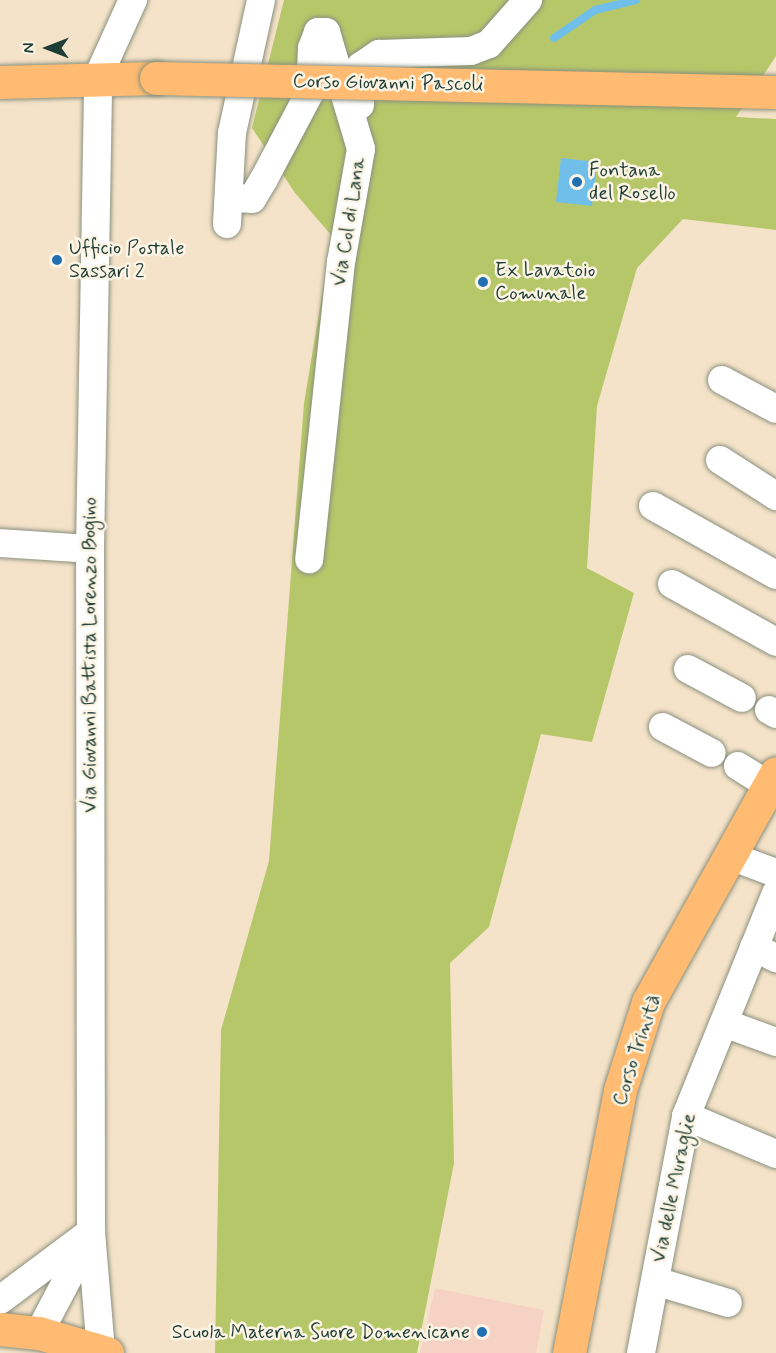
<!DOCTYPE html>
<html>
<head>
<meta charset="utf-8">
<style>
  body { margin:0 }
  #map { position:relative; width:776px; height:1353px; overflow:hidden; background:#f5e3c9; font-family:Mynerve,sans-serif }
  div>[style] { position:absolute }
  .built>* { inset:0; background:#f6d2c4 }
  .green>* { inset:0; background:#b6c76a }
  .water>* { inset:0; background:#70bfeb }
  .stream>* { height:8px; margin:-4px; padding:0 4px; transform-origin:4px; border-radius:4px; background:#70bfeb }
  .roads { filter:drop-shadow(0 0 2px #8a907e) drop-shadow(0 0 2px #8a907e) }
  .minor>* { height:28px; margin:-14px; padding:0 14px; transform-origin:14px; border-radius:14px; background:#fff }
  .major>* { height:33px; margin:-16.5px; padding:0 16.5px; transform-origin:16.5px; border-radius:16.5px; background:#febb71 }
  .bridges { filter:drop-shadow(0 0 2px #8a907e) drop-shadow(0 0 2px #8a907e) }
  .major-bridge>* { height:33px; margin:-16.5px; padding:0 16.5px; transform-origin:16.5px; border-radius:16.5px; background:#febb71 }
  .dots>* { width:16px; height:16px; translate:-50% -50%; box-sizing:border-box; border:3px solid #fcf5e5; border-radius:50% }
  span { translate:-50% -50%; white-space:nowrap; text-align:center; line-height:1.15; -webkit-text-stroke:5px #fcf5e5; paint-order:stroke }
  .street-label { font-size:20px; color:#1f3d34 }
  .poi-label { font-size:20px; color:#1f3d34 }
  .left { translate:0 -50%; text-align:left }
  .right { translate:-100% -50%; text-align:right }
  .north { position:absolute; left:18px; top:18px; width:60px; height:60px; -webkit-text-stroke:4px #fcf5e5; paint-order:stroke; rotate:270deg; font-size:16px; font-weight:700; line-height:24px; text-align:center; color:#1f3d34 }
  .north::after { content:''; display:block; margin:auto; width:21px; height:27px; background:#1f3d34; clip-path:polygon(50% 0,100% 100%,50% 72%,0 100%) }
</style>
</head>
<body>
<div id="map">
  <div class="built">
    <i style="clip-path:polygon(435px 1288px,544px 1310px,536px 1353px,420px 1353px)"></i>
  </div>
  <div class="green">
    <i style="clip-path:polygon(284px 0,776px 0,776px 56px,736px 117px,776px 119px,776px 230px,683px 219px,637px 268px,597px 406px,587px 568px,634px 593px,592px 742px,541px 734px,489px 927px,450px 963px,454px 1163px,417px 1353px,215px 1353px,221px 1030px,269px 861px,304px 403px,332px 236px,295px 193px,252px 128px)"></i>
  </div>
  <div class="water">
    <i style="clip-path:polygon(561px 158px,597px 162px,592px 206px,556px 202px)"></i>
  </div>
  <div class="stream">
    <i style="left:554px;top:38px;width:50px;rotate:-34.3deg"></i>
    <i style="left:595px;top:10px;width:42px;rotate:-13.7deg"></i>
  </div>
  <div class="roads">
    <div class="minor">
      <i style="left:360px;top:105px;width:39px;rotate:-89deg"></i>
      <i style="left:361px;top:66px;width:22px;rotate:-34deg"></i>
      <i style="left:379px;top:54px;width:92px;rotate:-1.9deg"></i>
      <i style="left:471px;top:51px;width:19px;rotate:-21deg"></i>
      <i style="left:489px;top:44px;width:59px;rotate:-48.4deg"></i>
      <i style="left:229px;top:198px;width:23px;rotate:2deg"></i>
      <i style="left:252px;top:199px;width:23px;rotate:-59deg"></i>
      <i style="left:264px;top:179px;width:98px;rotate:-62.1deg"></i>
      <i style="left:310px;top:92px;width:44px;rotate:-87.4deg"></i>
      <i style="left:312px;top:48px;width:17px;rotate:-69deg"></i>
      <i style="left:318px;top:32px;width:8px"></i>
      <i style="left:326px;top:32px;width:122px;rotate:73.3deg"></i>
      <i style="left:361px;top:149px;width:115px;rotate:100deg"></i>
      <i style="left:341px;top:262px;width:299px;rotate:96.1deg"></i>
      <i style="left:227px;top:224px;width:91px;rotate:-86.9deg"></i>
      <i style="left:232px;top:133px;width:136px;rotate:-77.7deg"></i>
      <i style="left:722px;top:380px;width:61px;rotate:28.2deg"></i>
      <i style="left:720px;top:460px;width:67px;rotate:32.7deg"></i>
      <i style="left:653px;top:506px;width:141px;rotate:29.3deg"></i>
      <i style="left:0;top:543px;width:90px;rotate:3.8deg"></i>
      <i style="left:672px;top:584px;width:119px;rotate:29.1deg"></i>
      <i style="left:688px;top:669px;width:61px;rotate:28.2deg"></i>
      <i style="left:769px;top:710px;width:8px;rotate:30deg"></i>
      <i style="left:663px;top:727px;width:55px;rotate:28deg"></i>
      <i style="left:738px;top:766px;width:36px;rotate:32deg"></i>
      <i style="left:733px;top:857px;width:46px;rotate:20.4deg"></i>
      <i style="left:754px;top:947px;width:25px;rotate:27deg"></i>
      <i style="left:724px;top:1023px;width:55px;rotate:20.1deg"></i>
      <i style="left:686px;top:1116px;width:98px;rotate:22.9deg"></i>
      <i style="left:655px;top:1281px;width:76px;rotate:16.8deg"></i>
      <i style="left:0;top:1300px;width:114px;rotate:-36.8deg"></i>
      <i style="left:39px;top:1333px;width:105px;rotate:-62.2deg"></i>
      <i style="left:101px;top:1351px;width:119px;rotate:-94.8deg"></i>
      <i style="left:91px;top:1232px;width:683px;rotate:-90.08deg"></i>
      <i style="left:90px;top:549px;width:472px;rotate:-89deg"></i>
      <i style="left:98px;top:77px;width:85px;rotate:-65.6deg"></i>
      <i style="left:641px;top:1353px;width:241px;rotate:-79.2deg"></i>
      <i style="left:686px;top:1116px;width:240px;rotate:-68deg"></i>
    </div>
    <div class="major">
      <i style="left:0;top:82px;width:156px;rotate:-1.5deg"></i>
      <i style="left:0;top:1329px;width:39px;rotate:6deg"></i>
      <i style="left:39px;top:1333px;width:71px;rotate:16.4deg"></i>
      <i style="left:569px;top:1353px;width:268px;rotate:-79deg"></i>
      <i style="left:620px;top:1090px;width:92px;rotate:-72.3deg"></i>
      <i style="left:648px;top:1002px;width:262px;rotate:-60.8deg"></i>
    </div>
  </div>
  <div class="bridges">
    <div class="major-bridge">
      <i style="left:156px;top:78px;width:620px;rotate:1.29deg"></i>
    </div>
  </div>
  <div class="dots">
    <i style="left:577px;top:182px;background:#1f6fb2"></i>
    <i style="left:57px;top:260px;background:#1f6fb2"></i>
    <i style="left:483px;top:282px;background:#1f6fb2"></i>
    <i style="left:482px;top:1332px;background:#1f6fb2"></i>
  </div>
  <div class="street-label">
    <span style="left:388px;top:83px;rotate:1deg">Corso Giovanni Pascoli</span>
    <span style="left:349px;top:222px;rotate:-81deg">Via Col di Lana</span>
    <span style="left:90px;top:655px;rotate:-90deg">Via Giovanni Battista Lorenzo Bogino</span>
    <span style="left:637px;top:1050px;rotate:-72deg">Corso Trinità</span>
    <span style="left:674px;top:1188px;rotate:-78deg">Via delle Muraglie</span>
  </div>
  <div class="poi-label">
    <span class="left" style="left:589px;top:182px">Fontana<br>del Rosello</span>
    <span class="left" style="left:69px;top:260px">Ufficio Postale<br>Sassari 2</span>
    <span class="left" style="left:495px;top:282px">Ex Lavatoio<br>Comunale</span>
    <span class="right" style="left:470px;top:1332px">Scuola Materna Suore Domenicane</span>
  </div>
  <div class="north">N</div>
</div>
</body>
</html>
